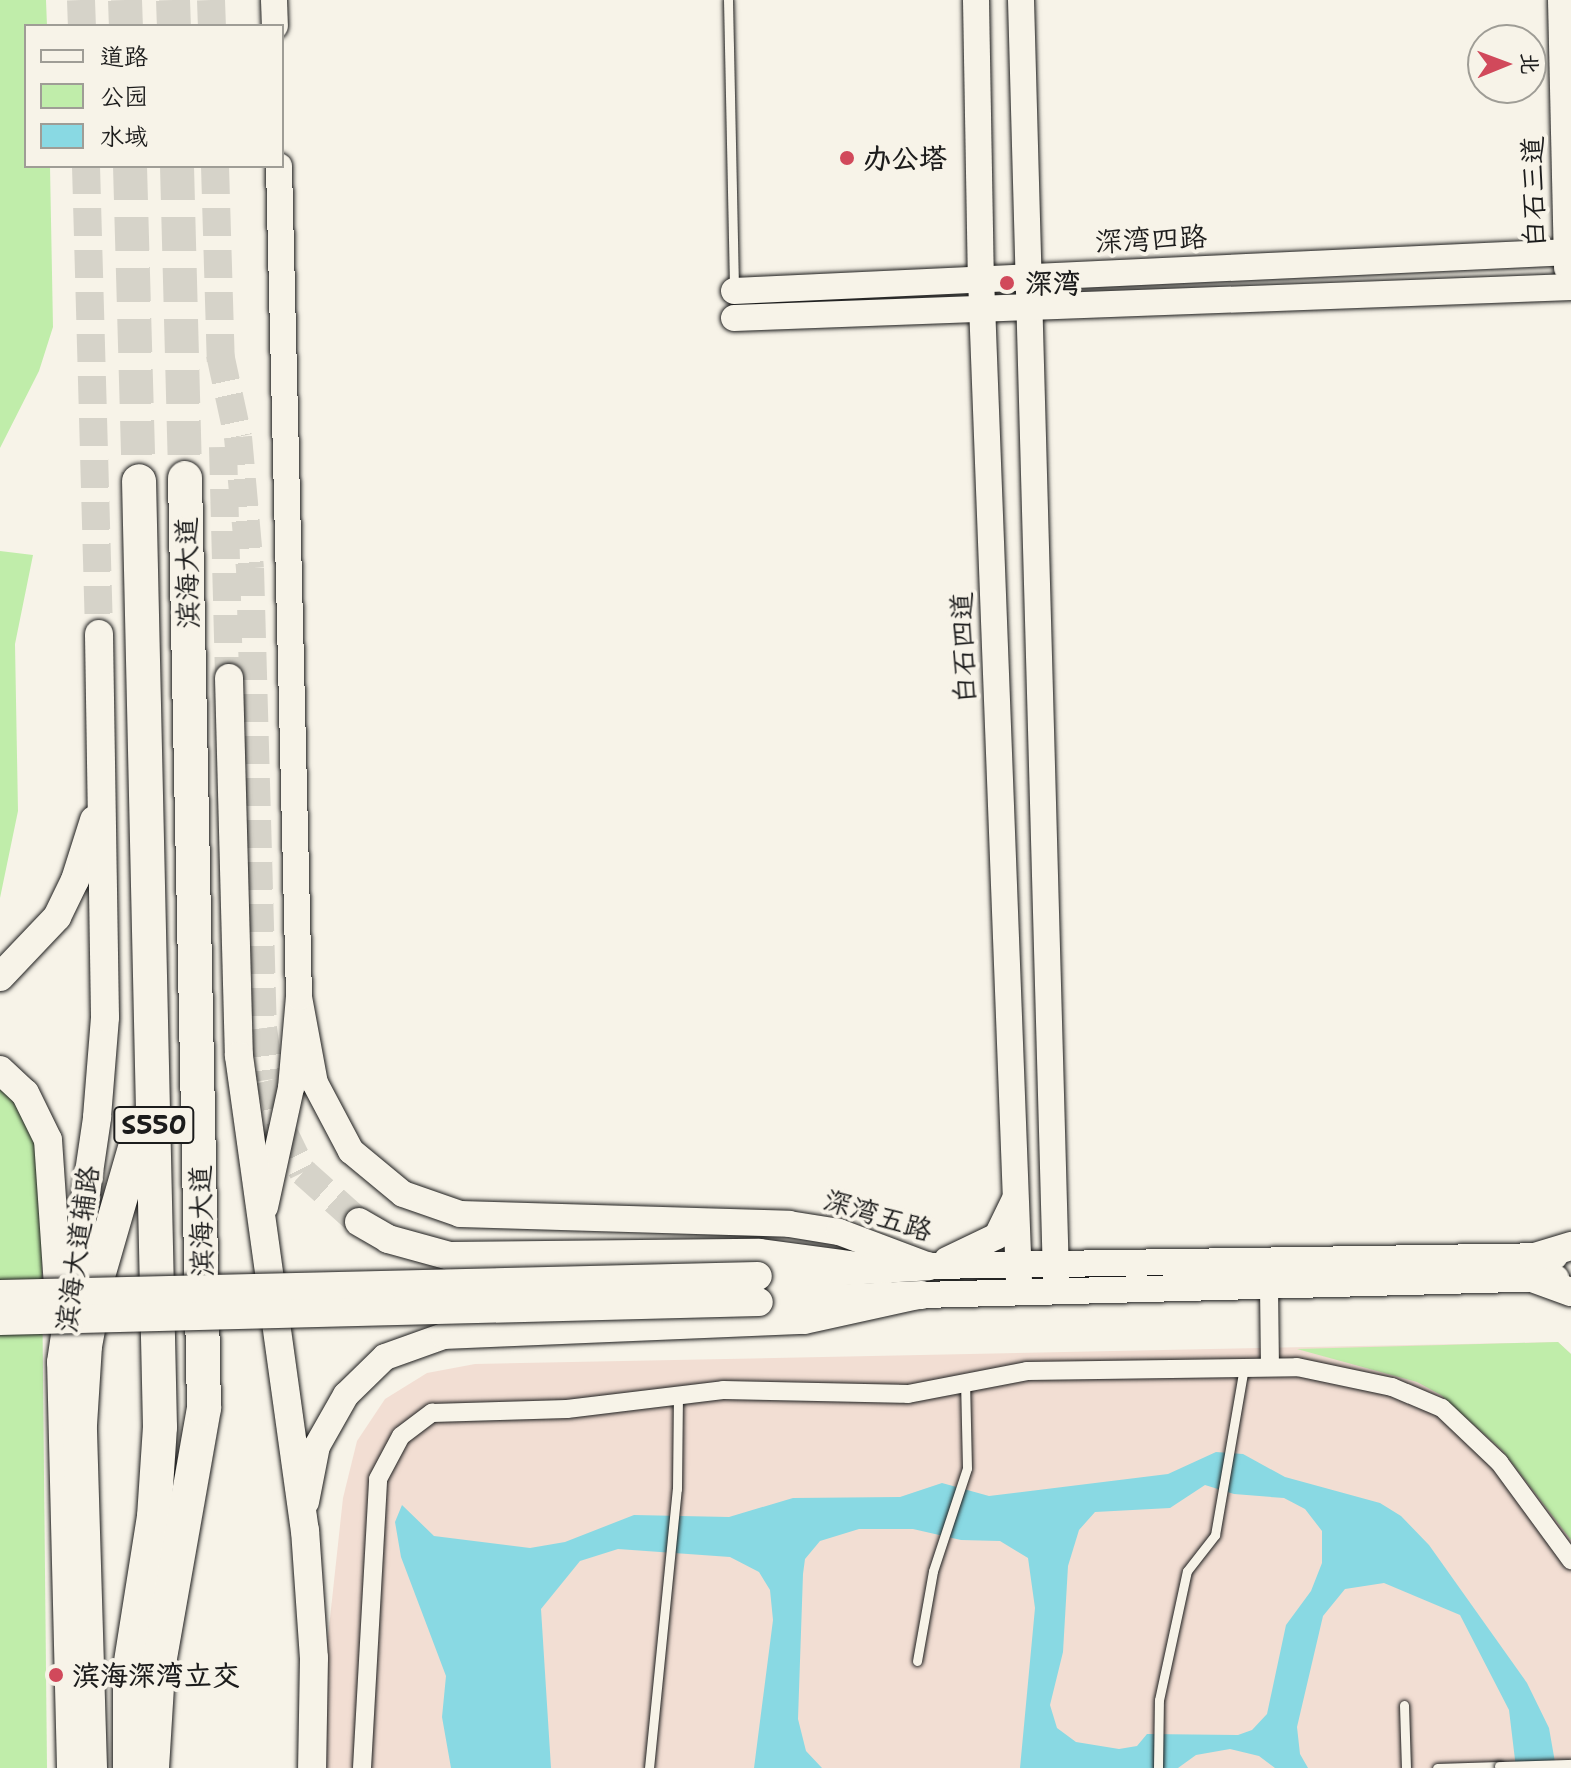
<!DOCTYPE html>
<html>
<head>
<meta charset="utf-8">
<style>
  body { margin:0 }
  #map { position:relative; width:1571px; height:1768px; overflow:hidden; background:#f7f3e8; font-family:"Shantell Sans","LXGW WenKai TC",sans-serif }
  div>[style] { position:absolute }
  .built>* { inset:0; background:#f2ded3 }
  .green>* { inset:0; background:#c0edaa }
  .water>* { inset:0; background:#89d9e3 }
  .primary-tunnel>* { height:28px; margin-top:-14px; transform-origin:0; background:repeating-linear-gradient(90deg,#d6d3c9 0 28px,transparent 0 42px) }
  .highway-tunnel>* { height:34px; margin-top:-17px; transform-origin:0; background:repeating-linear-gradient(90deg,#d6d3c9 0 34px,transparent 0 51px) }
  .roads { filter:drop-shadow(0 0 2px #1c1c1c) drop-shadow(0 0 2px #1c1c1c) }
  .lane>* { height:9px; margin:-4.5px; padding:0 4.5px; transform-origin:4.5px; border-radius:4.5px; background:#f7f3e8 }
  .street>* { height:18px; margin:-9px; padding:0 9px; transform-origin:9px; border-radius:9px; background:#f7f3e8 }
  .secondary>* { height:26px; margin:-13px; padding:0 13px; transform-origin:13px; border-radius:13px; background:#f7f3e8 }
  .primary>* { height:28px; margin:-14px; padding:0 14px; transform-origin:14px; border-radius:14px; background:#f7f3e8 }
  .highway>* { height:34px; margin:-17px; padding:0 17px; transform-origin:17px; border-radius:17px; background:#f7f3e8 }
  .bridges { filter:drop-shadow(0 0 2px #1c1c1c) drop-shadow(0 0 2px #1c1c1c) }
  .lane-bridge>* { height:9px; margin:-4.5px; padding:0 4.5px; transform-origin:4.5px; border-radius:4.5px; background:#f7f3e8 }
  .primary-bridge>* { height:28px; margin:-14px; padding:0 14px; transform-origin:14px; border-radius:14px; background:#f7f3e8 }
  .dots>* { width:22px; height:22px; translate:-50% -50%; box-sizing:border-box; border:4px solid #f7f3e8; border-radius:50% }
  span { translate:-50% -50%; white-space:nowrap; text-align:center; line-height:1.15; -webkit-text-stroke:8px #f7f3e8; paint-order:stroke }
  .shield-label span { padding:2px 6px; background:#f7f3e8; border:2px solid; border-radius:6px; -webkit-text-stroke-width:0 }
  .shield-label { font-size:26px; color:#1c1c1c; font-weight:700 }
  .poi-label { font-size:28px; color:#1c1c1c; font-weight:700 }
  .left { translate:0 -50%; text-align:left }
  .street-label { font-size:28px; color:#1c1c1c }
  .legend { position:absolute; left:24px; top:24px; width:260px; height:144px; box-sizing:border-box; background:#f7f3e8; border:2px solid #9f9d96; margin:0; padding:10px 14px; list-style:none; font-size:24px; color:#1c1c1c }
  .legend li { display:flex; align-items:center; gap:16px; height:40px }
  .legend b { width:40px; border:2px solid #9f9d96 }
  .north { position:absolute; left:1467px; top:24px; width:80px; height:80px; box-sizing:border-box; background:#f7f3e8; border:2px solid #9f9d96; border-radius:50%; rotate:89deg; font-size:22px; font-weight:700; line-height:32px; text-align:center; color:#1c1c1c }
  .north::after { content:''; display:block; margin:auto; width:28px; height:36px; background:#d1495b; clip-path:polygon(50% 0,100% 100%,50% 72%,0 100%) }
</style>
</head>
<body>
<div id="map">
  <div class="built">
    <i style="clip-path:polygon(1558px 1342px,1571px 1354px,1571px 1768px,321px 1768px,326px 1655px,343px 1498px,357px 1441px,385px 1399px,427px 1373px,475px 1364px)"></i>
  </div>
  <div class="green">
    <i style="clip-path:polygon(0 0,46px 0,47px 26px,26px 26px,26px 166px,50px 166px,53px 327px,39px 371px,0 448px)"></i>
    <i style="clip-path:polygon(0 551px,33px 555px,15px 644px,18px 811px,0 898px)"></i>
    <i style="clip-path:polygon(0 1079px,22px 1107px,35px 1140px,41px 1179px,47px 1768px,0 1768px)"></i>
    <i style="clip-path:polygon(1558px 1342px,1571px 1354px,1571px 1540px,1503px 1451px,1441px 1395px,1417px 1382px,1297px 1349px)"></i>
  </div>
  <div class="water">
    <i style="clip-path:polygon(evenodd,1216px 1452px,1243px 1454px,1285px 1477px,1380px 1503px,1401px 1516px,1429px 1545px,1527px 1683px,1549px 1728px,1556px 1768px,1516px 1768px,1509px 1710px,1460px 1615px,1384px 1583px,1345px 1589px,1323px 1616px,1297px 1727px,1300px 1754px,1308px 1768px,1275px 1768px,1259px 1756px,1230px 1749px,1196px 1755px,1178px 1768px,1020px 1768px,1035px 1608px,1028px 1558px,1000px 1541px,961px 1540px,913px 1529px,859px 1529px,820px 1541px,805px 1559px,803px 1574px,798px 1719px,806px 1751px,822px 1768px,754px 1768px,773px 1620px,770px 1590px,759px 1572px,730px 1557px,618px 1549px,580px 1561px,541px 1609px,551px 1768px,451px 1768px,442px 1717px,446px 1676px,401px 1557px,395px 1522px,402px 1505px,434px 1536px,530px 1548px,565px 1542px,634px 1515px,729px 1517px,793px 1498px,900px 1497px,942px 1483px,989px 1496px,1168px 1474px,1216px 1452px,1205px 1485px,1234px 1494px,1284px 1498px,1305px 1509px,1322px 1531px,1322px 1563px,1311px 1591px,1286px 1625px,1267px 1714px,1252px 1730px,1238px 1735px,1147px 1734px,1137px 1746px,1119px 1749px,1076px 1742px,1057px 1728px,1050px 1705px,1063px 1652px,1068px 1566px,1079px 1530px,1095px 1512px,1170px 1508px,1205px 1485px)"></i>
  </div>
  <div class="primary-tunnel">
    <i style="left:81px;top:0;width:26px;rotate:88deg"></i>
    <i style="left:211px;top:0;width:26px;rotate:88deg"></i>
    <i style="left:86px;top:166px;width:468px;rotate:88.4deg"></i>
    <i style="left:215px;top:166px;width:208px;rotate:88.3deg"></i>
    <i style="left:220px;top:354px;width:85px;rotate:77.8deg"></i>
    <i style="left:238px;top:437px;width:132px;rotate:84.8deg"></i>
    <i style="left:250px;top:568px;width:460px;rotate:88.4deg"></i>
    <i style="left:263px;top:1028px;width:52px;rotate:82.3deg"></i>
    <i style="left:270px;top:1080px;width:53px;rotate:75.7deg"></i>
    <i style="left:283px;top:1131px;width:46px;rotate:64deg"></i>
    <i style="left:303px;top:1172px;width:75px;rotate:41.8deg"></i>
    <i style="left:223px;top:447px;width:231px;rotate:88.5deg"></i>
  </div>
  <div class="highway-tunnel">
    <i style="left:125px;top:0;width:26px;rotate:88deg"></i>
    <i style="left:173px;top:0;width:26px;rotate:88deg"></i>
    <i style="left:130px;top:166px;width:315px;rotate:88.4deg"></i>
    <i style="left:177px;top:166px;width:312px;rotate:88.5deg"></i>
  </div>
  <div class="roads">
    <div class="lane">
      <i style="left:728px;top:0;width:287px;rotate:88.8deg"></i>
      <i style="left:917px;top:1661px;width:91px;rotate:-79.9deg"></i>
      <i style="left:933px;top:1571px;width:108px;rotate:-71.7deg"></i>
      <i style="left:967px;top:1468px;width:85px;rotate:-91.3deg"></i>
      <i style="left:1404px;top:1705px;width:63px;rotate:88.2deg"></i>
      <i style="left:649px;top:1768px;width:280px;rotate:-84.3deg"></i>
      <i style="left:677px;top:1489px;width:96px;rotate:-89.4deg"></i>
      <i style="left:1158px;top:1768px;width:68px;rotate:-89.2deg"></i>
      <i style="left:1159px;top:1700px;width:132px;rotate:-77.8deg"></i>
      <i style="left:1187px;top:1571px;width:46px;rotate:-52.1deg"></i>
      <i style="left:1215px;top:1535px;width:170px;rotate:-80.2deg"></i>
      <i style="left:1437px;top:1768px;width:62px;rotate:-1.8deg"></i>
    </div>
    <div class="street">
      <i style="left:1269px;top:1286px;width:79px;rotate:89.3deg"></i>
      <i style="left:362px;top:1768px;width:289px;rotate:-86.8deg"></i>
      <i style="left:378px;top:1479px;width:49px;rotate:-61.9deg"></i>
      <i style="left:401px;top:1436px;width:39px;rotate:-37deg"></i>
      <i style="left:432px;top:1413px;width:135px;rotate:-1.7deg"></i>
      <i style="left:567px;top:1409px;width:157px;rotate:-6.9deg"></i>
      <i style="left:723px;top:1390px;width:185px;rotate:1.2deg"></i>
      <i style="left:908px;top:1394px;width:121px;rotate:-10.9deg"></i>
      <i style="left:1027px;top:1371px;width:270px;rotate:-0.8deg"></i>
      <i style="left:1297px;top:1367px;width:97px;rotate:11.9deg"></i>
      <i style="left:1392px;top:1387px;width:54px;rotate:22.8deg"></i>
      <i style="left:1442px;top:1408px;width:79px;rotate:43.5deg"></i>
      <i style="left:1499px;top:1462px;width:122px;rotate:53.7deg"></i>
    </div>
    <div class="secondary">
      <i style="left:274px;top:0;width:26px;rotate:88deg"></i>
      <i style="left:976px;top:0;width:278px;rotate:89deg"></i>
      <i style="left:981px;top:278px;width:1003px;rotate:87.83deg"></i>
      <i style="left:1021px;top:0;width:1280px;rotate:88.43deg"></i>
      <i style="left:1561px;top:0;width:268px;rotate:88.7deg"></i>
      <i style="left:734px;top:291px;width:838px;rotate:-2.67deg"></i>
      <i style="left:734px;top:318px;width:838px;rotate:-2.12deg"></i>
      <i style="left:299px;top:997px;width:87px;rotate:79.5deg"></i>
      <i style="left:315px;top:1083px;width:77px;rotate:62.1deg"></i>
      <i style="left:351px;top:1151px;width:67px;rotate:39.6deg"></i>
      <i style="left:403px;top:1194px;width:60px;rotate:19.3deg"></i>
      <i style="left:460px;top:1214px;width:329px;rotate:1.7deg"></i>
      <i style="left:789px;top:1224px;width:51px;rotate:9.1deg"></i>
      <i style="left:839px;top:1232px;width:96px;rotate:20.7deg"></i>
      <i style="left:929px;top:1266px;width:626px;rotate:-0.92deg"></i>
      <i style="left:265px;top:1207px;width:122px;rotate:-77.7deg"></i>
      <i style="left:291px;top:1088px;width:91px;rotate:-85deg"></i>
      <i style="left:299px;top:997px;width:831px;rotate:-91.38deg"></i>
      <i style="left:947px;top:1260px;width:55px;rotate:-25.6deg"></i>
      <i style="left:997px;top:1236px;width:41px;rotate:-64.1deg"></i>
      <i style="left:306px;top:1502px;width:57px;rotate:-78.9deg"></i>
      <i style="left:317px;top:1446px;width:59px;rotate:-60.4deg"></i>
      <i style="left:346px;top:1395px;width:54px;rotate:-44.3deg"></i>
      <i style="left:385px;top:1357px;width:63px;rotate:-19.6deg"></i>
      <i style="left:444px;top:1336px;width:360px;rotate:-2.4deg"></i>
      <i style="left:804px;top:1321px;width:121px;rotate:-12.4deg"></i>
      <i style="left:922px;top:1295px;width:634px;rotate:-1.54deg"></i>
    </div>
    <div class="primary">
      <i style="left:229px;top:678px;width:378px;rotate:88.5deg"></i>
      <i style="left:239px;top:1056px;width:479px;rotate:82.1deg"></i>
      <i style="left:305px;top:1530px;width:128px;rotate:86deg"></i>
      <i style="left:314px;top:1658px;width:110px;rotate:91deg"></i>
      <i style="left:0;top:977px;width:83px;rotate:-46.5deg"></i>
      <i style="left:57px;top:917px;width:41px;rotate:-64.1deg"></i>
      <i style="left:75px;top:880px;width:63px;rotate:-72.4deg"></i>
      <i style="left:0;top:1070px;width:34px;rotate:43deg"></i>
      <i style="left:25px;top:1093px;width:52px;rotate:63.9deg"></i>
      <i style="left:48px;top:1140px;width:148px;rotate:86.1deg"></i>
      <i style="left:359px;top:1222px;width:34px;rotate:30deg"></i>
      <i style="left:388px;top:1239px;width:64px;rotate:15.3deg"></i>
      <i style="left:450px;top:1256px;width:309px;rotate:-0.6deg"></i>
      <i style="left:759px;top:1253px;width:128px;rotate:7.6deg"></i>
      <i style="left:1535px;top:1257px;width:38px;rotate:-17deg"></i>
      <i style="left:758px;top:1276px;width:171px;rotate:-3.3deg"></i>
      <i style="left:1535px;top:1279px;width:38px;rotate:20deg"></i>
      <i style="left:759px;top:1302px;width:163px;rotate:-2.5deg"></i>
      <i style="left:71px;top:1768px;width:406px;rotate:-91.4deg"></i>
      <i style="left:61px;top:1362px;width:248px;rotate:-81.6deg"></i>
      <i style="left:97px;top:1117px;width:100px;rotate:-85.4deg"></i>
      <i style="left:105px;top:1017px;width:383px;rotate:-90.9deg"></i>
    </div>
    <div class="highway">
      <i style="left:90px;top:1768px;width:343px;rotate:-91.7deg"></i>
      <i style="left:80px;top:1425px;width:79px;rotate:-86.4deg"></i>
      <i style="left:85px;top:1346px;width:71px;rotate:-79.5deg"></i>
      <i style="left:98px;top:1276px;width:158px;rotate:-73.9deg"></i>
      <i style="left:130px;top:1768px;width:100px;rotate:-90deg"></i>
      <i style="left:130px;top:1668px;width:153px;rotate:-81deg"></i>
      <i style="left:154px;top:1517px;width:90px;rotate:-86.2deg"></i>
      <i style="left:160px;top:1427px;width:946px;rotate:-91.27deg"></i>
      <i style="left:152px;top:1768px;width:99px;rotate:-86.5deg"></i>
      <i style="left:158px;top:1669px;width:265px;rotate:-80deg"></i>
      <i style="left:204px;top:1408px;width:930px;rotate:-91.17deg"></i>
    </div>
  </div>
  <div class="bridges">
    <div class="lane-bridge">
      <i style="left:1499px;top:1766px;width:72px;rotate:-1.6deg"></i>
    </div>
    <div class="primary-bridge">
      <i style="left:0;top:1294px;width:758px;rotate:-1.36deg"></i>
      <i style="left:0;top:1321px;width:759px;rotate:-1.43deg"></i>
    </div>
  </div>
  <div class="dots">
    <i style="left:847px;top:158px;background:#d1495b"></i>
    <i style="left:1007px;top:283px;background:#d1495b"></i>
    <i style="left:56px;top:1675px;background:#d1495b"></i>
  </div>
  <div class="shield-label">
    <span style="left:154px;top:1125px">S550</span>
  </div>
  <div class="poi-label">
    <span class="left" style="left:863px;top:158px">办公塔</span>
    <span class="left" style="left:1025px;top:283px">深湾</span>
    <span class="left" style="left:72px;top:1675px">滨海深湾立交</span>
  </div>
  <div class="street-label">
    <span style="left:1533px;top:192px;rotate:-91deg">白石三道</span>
    <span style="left:1151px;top:239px;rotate:-3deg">深湾四路</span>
    <span style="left:187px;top:573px;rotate:-91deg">滨海大道</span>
    <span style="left:963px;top:648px;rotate:-92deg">白石四道</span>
    <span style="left:878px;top:1215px;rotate:17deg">深湾五路</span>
    <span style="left:201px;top:1221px;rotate:-91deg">滨海大道</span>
    <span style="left:77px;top:1249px;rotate:-82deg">滨海大道辅路</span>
  </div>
  <ul class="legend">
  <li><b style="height:10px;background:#f7f3e8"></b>道路</li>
  <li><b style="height:22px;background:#c0edaa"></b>公园</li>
  <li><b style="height:22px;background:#89d9e3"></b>水域</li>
  </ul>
  <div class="north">北</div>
</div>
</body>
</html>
